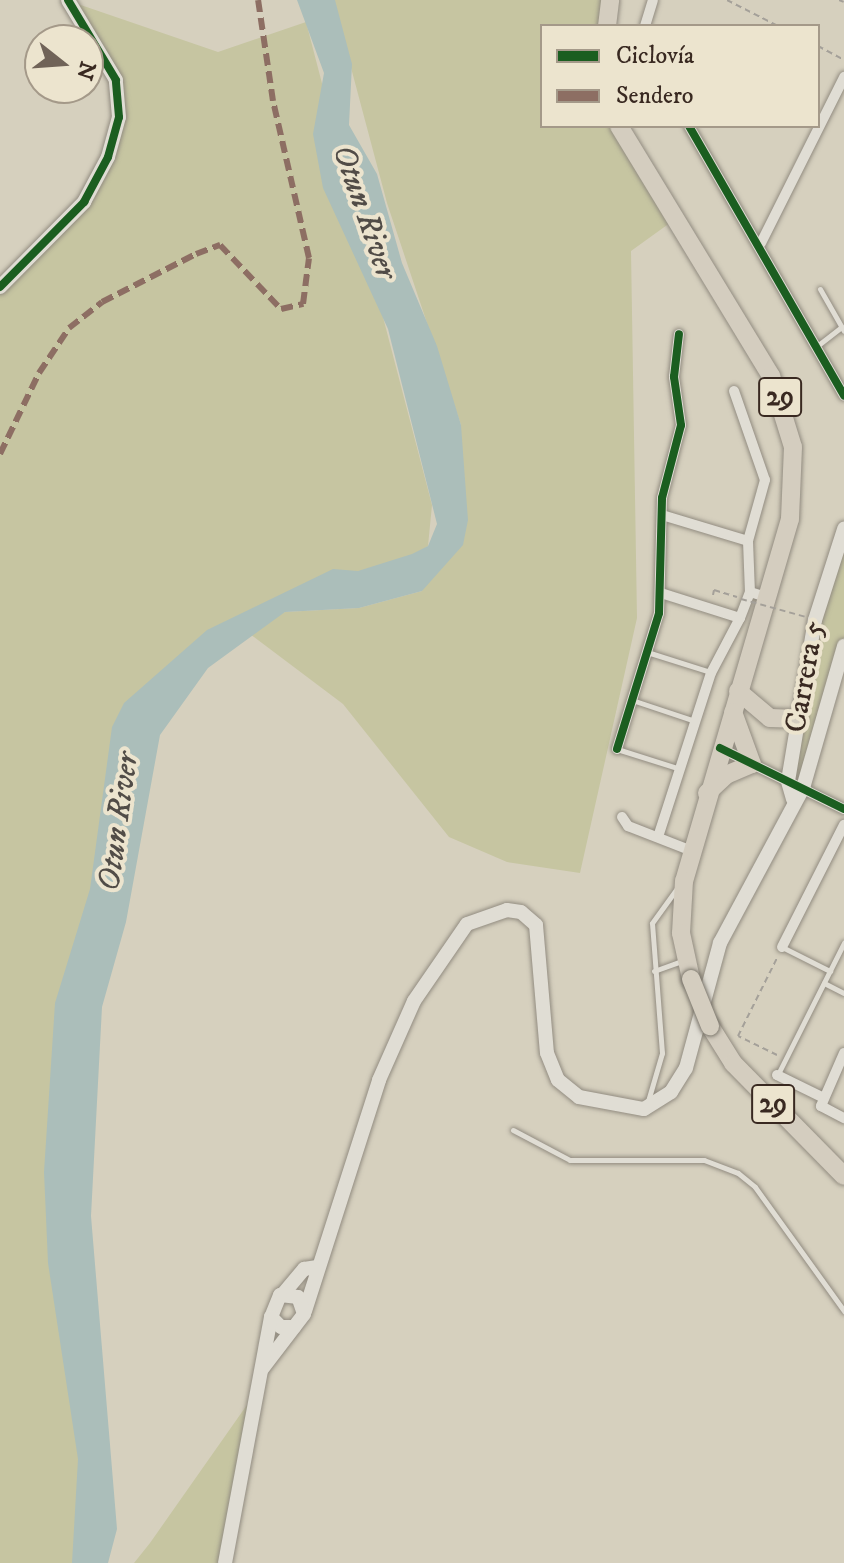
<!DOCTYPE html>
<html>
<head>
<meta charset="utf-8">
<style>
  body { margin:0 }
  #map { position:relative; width:844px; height:1563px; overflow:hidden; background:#d6d0be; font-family:"IM FELL DW Pica",serif }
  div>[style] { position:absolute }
  .green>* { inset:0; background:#c6c5a1 }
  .water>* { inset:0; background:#abbeba }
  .path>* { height:2px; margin-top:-1px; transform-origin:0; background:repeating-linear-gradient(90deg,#a4a099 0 6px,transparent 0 10px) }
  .roads { filter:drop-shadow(0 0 2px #928c81) drop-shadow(0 0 2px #928c81) }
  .lane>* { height:5px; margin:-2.5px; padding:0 2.5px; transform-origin:2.5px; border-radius:2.5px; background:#e0ddd4 }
  .street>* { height:10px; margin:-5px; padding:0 5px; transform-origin:5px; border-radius:5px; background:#e0ddd4 }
  .secondary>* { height:14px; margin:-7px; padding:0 7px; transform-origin:7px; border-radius:7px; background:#e0ddd4 }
  .highway>* { height:18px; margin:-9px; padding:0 9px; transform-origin:9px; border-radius:9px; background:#d4cdbf }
  .path-bridge>* { height:2px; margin-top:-1px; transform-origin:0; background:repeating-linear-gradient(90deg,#a4a099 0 6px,transparent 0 10px) }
  .bridges { filter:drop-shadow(0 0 2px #7b766c) drop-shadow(0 0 2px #7b766c) }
  .highway-bridge>* { height:18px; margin:-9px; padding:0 9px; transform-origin:9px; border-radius:9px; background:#d4cdbf }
  .quiet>* { height:6px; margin-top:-3px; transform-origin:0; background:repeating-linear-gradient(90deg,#8d6e63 0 12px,transparent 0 18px) }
  .cycleway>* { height:8px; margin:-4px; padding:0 4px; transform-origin:4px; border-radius:4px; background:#1b5e20 }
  span { translate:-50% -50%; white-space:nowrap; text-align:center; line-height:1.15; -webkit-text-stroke:8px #ece4ce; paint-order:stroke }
  .shield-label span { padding:2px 6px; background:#ece4ce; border:2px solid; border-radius:6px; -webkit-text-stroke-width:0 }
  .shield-label { font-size:28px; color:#392921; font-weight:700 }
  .street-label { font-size:30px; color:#392921 }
  .water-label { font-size:32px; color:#514c47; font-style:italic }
  .legend { position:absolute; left:540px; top:24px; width:280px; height:104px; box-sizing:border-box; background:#ece4ce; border:2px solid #a49989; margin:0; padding:10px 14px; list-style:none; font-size:24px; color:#392921 }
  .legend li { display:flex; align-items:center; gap:16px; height:40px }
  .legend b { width:40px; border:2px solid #a49989 }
  .north { position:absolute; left:24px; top:24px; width:80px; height:80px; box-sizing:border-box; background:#ece4ce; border:2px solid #a49989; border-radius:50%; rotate:107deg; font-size:22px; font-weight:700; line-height:32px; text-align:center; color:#392921 }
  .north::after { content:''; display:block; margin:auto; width:28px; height:36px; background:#706358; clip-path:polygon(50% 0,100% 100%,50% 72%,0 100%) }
</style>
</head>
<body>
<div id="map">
  <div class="green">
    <i style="clip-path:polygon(333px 0,613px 0,608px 26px,542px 26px,542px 126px,621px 126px,674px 220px,631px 251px,637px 618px,580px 873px,507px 862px,449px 837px,343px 704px,242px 628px,285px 612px,359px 608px,422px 591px,461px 425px,387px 203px)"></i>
    <i style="clip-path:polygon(69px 1px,218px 52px,306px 22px,432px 505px,428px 546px,380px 580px,282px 597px,135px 696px,86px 983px,88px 1563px,0 1563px,0 287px,69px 217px,108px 157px,116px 80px)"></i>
    <i style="clip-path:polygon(844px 529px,844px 646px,803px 788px,788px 781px,815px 620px)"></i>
    <i style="clip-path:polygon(249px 1402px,224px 1563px,134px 1563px,150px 1543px)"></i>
  </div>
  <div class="water">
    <i style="clip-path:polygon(297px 0,335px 0,352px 64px,349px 125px,377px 174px,402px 263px,437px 346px,461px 425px,468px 520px,463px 545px,422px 591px,359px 608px,285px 612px,208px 668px,160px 735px,126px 922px,102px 1007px,91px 1216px,117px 1529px,108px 1563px,72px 1563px,78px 1459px,48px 1263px,44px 1172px,55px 1003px,90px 889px,112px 727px,124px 703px,207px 630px,333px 569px,358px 571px,412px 554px,428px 546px,437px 524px,388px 329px,323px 188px,313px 134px,324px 73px)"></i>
  </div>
  <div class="path">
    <i style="left:727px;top:0;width:57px;rotate:27deg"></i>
    <i style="left:839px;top:0;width:5px;rotate:22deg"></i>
    <i style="left:818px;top:46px;width:30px;rotate:28deg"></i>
    <i style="left:713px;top:595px;width:5px;rotate:-79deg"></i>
    <i style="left:714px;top:590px;width:24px;rotate:17deg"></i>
    <i style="left:777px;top:1055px;width:43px;rotate:-154deg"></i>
    <i style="left:738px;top:1036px;width:89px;rotate:-63.4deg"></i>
  </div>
  <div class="roads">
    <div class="lane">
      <i style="left:820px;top:289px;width:48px;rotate:60.3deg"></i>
      <i style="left:817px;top:346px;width:31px;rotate:-38deg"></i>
      <i style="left:647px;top:652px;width:66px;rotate:17.6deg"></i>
      <i style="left:632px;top:700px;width:66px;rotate:18.4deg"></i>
      <i style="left:617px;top:749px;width:66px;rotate:17.6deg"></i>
      <i style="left:782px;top:947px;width:54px;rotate:26.6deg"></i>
      <i style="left:654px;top:971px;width:32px;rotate:-20deg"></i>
      <i style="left:824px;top:983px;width:22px;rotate:27deg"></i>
      <i style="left:778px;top:1074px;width:147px;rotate:-63.3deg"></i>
      <i style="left:648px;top:1101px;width:50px;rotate:-73.7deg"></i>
      <i style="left:662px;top:1053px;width:130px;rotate:-94.4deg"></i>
      <i style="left:652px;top:923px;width:44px;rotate:-54.2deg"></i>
      <i style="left:513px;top:1130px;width:64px;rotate:27.8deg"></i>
      <i style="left:570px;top:1160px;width:134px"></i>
      <i style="left:704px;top:1160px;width:36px;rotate:21deg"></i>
      <i style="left:738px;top:1173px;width:22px;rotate:39deg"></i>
      <i style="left:755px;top:1187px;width:153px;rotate:54.3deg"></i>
    </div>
    <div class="street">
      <i style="left:645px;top:26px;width:27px;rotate:-73deg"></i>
      <i style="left:689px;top:126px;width:311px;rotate:60.1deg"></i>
      <i style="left:761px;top:243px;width:186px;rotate:-63.4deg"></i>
      <i style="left:734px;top:391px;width:94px;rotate:70.8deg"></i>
      <i style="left:765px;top:480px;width:63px;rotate:105.6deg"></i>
      <i style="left:662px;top:515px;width:90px;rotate:16.8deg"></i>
      <i style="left:748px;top:541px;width:51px;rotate:87.8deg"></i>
      <i style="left:750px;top:592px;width:17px;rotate:17deg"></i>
      <i style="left:740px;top:618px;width:28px;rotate:-69deg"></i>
      <i style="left:720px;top:748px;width:138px;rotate:26.2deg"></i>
      <i style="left:617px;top:749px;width:142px;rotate:-72.8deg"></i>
      <i style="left:659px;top:613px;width:115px;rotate:-88.5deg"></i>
      <i style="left:662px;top:498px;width:75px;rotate:-75.4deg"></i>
      <i style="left:681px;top:425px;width:49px;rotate:-98.3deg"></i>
      <i style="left:674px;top:377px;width:43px;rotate:-83.4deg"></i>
      <i style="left:622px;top:817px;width:11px;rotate:56deg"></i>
      <i style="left:628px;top:826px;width:69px;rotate:21.3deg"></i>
      <i style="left:658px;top:837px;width:172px;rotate:-72.1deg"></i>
      <i style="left:711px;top:673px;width:62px;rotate:-62.2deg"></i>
      <i style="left:740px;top:618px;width:83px;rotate:-162.4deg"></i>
      <i style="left:782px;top:947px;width:137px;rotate:-63.1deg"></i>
      <i style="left:844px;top:1053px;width:58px;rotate:113.5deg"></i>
      <i style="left:821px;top:1106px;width:26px;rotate:28deg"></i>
      <i style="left:777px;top:1075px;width:50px;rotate:26.1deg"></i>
    </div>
    <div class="secondary">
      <i style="left:0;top:287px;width:120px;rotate:-45.3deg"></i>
      <i style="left:84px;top:202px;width:51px;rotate:-61.9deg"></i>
      <i style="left:108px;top:157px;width:41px;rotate:-74.6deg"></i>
      <i style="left:119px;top:117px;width:37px;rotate:-95deg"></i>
      <i style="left:116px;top:80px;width:93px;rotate:-121deg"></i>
      <i style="left:793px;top:799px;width:19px;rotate:-106deg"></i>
      <i style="left:788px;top:781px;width:163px;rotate:-80.5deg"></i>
      <i style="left:815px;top:620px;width:96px;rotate:-72.3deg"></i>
      <i style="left:283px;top:1294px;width:33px;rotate:-50deg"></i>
      <i style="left:304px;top:1269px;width:12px;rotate:-9deg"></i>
      <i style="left:305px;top:1311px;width:243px;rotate:-72.2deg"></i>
      <i style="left:379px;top:1080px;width:86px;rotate:-66.1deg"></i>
      <i style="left:414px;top:1001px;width:93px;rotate:-55.5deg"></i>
      <i style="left:467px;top:924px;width:42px;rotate:-19.3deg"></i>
      <i style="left:507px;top:910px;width:14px;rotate:8deg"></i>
      <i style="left:521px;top:912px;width:20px;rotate:41deg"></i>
      <i style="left:536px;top:925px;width:128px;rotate:85.1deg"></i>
      <i style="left:547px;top:1053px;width:29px;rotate:68deg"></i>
      <i style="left:558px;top:1080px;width:27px;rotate:39deg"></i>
      <i style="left:579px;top:1097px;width:66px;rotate:10.5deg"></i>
      <i style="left:644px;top:1109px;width:32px;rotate:-32deg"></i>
      <i style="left:671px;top:1092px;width:28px;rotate:-58deg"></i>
      <i style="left:686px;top:1068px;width:130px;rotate:-74.8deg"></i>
      <i style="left:720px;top:943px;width:176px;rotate:-61.8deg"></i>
      <i style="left:803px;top:788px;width:148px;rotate:-73.9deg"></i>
      <i style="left:262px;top:1369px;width:69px;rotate:-52.6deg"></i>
      <i style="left:304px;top:1314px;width:18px;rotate:-109deg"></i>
      <i style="left:298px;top:1297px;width:18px;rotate:-174deg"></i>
      <i style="left:280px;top:1295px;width:24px;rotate:112deg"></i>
      <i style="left:271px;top:1317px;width:14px;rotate:45deg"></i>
      <i style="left:281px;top:1327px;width:13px"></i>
      <i style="left:225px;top:1563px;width:250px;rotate:-79.4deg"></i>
    </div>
    <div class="highway">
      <i style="left:607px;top:26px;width:26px;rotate:-83deg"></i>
      <i style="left:619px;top:126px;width:293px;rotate:58.7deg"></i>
      <i style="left:771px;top:376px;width:74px;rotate:72.8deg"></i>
      <i style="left:793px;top:447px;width:72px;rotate:92.4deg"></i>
      <i style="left:790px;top:519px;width:377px;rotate:106.3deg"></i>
      <i style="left:684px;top:881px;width:52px;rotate:93.3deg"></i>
      <i style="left:681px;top:933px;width:47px;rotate:77.7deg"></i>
      <i style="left:738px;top:691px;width:42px;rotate:40.2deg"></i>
      <i style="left:770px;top:718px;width:29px;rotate:2deg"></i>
      <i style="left:707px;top:793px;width:26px;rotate:-43deg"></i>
      <i style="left:726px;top:775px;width:28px;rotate:-23deg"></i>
      <i style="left:752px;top:764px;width:55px;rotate:-110.1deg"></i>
      <i style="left:710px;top:1026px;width:44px;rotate:58.1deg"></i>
      <i style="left:733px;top:1063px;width:158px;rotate:45.5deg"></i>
    </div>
  </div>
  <div class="path-bridge">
    <i style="left:741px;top:599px;width:67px;rotate:15.5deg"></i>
  </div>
  <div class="bridges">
    <div class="highway-bridge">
      <i style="left:691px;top:979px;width:51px;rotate:68deg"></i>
    </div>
  </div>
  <div class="quiet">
    <i style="left:0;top:454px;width:90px;rotate:-64.3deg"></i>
    <i style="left:39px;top:373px;width:54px;rotate:-56.3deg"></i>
    <i style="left:69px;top:328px;width:42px;rotate:-38.2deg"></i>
    <i style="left:102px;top:302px;width:106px;rotate:-27.1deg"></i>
    <i style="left:196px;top:254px;width:26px;rotate:-21deg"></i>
    <i style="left:220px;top:245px;width:88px;rotate:46.4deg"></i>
    <i style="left:281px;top:309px;width:23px;rotate:-13deg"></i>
    <i style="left:303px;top:304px;width:46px;rotate:-82.6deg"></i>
    <i style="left:309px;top:258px;width:161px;rotate:-102.9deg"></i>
    <i style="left:273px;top:101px;width:102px;rotate:-98.4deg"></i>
  </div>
  <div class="cycleway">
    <i style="left:689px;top:126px;width:311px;rotate:60.1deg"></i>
    <i style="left:0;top:287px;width:120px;rotate:-45.3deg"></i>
    <i style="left:84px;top:202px;width:51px;rotate:-61.9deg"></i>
    <i style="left:108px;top:157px;width:41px;rotate:-74.6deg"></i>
    <i style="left:119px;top:117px;width:37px;rotate:-95deg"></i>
    <i style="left:116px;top:80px;width:93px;rotate:-121deg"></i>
    <i style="left:720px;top:748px;width:138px;rotate:26.2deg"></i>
    <i style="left:617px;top:749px;width:142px;rotate:-72.8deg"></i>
    <i style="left:659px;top:613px;width:115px;rotate:-88.5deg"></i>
    <i style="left:662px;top:498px;width:75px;rotate:-75.4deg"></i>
    <i style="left:681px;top:425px;width:49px;rotate:-98.3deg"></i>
    <i style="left:674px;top:377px;width:43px;rotate:-83.4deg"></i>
  </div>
  <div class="shield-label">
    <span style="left:780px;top:397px">29</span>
    <span style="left:773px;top:1104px">29</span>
  </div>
  <div class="street-label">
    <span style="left:806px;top:677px;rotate:-80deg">Carrera 5</span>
  </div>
  <div class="water-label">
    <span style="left:364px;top:212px;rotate:71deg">Otun River</span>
    <span style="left:119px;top:822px;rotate:-82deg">Otun River</span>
  </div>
  <ul class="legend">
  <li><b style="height:10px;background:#1b5e20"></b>Ciclovía</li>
  <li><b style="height:10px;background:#8d6e63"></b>Sendero</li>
  </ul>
  <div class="north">N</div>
</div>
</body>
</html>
